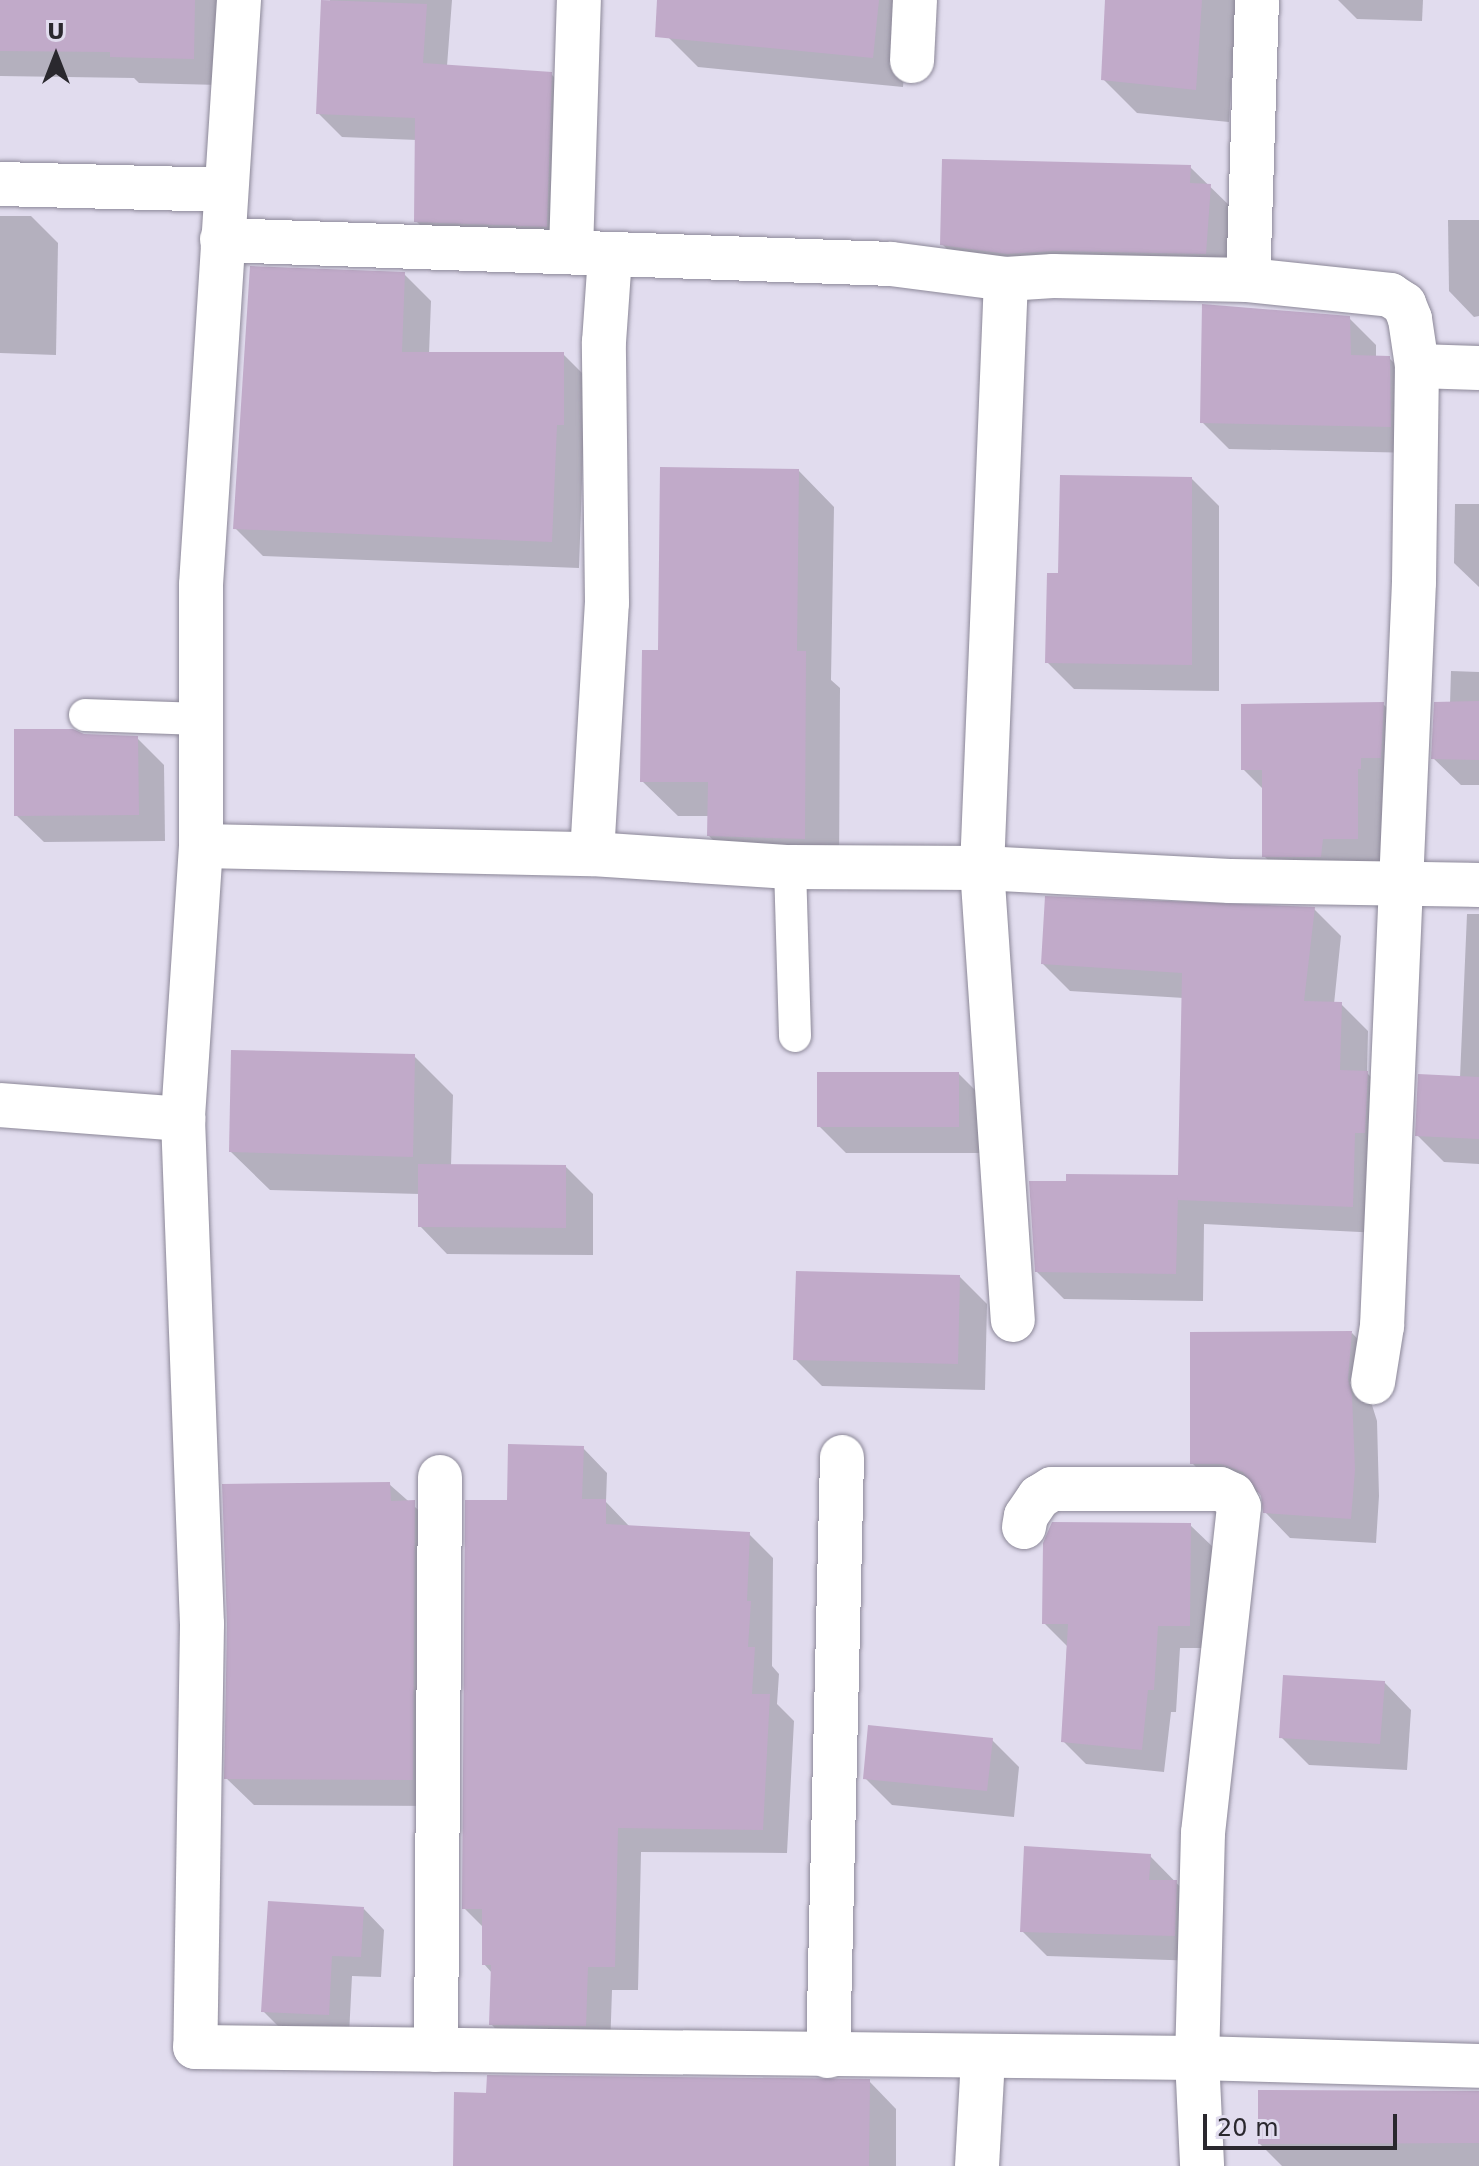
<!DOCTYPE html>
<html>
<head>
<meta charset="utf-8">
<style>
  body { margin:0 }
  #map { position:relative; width:1479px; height:2166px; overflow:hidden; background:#e1dcee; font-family:"DejaVu Sans",sans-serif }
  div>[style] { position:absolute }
  .shadow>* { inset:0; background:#0003 }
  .building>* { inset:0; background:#c1aac9 }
  .roads { filter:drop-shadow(0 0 2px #8c8898) drop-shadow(0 0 2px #8c8898) }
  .service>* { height:32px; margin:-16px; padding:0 16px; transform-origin:16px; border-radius:16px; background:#fff }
  .minor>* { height:44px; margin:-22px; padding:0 22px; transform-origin:22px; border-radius:22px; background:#fff }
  span { translate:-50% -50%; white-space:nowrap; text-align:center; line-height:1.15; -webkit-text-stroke:6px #e1dcee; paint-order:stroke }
  .north { position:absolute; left:16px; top:16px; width:80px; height:80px; -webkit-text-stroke:6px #e1dcee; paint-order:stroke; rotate:0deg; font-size:22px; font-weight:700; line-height:32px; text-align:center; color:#2a282e }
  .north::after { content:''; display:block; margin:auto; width:28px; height:36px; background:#2a282e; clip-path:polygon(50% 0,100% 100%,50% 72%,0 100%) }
  .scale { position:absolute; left:1203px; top:2114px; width:194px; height:36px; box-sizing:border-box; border:4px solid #2a282e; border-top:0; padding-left:10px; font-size:24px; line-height:28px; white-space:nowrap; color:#2a282e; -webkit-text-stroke:6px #e1dcee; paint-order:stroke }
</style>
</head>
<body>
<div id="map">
  <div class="shadow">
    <i style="clip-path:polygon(0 0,222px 0,220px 85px,139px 83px,134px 78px,0 76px)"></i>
    <i style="clip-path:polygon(330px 0,452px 0,447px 66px,551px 74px,575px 98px,570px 250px,440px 245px,416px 221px,417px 140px,342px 137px,318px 113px)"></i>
    <i style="clip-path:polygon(672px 0,901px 0,910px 9px,903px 87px,698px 67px,668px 37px)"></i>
    <i style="clip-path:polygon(1107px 0,1251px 0,1234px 38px,1229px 122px,1137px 113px,1104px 80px)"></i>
    <i style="clip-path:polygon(1338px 0,1423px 0,1422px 21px,1357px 19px)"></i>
    <i style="clip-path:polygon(1190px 167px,1237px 213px,1232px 280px,970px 272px,942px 244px)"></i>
    <i style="clip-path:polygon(0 216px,31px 216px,58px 243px,56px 355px,0 353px)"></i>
    <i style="clip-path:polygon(1448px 220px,1479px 220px,1479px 316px,1474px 317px,1449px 291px)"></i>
    <i style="clip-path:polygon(404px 274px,431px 301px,429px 354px,563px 354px,590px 381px,590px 451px,583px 451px,579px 568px,263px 556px,236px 529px)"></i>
    <i style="clip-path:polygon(1349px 318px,1376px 345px,1376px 358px,1389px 358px,1417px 385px,1417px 453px,1229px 449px,1202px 422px)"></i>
    <i style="clip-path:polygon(799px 471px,834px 507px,831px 680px,840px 688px,839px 874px,744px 871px,709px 836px,709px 816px,678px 816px,642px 781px,660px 652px)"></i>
    <i style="clip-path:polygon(1192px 479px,1219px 506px,1219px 691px,1074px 689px,1047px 662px,1060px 575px)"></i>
    <i style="clip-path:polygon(1455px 504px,1479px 504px,1479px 587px,1454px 563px)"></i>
    <i style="clip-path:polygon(1451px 671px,1479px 672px,1479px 785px,1461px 785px,1433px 758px,1450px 704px)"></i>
    <i style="clip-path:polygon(1383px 704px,1410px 731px,1384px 866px,1291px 883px,1264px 856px,1264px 790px,1243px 769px)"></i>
    <i style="clip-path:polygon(84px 736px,137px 738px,164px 765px,165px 841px,44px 842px,16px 815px)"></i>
    <i style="clip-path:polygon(1314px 909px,1341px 936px,1334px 1004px,1341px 1004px,1368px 1031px,1367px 1073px,1394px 1100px,1380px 1233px,1204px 1224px,1203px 1301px,1064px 1299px,1037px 1272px,1180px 1177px,1184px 998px,1070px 991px,1043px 964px)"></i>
    <i style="clip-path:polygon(1467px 914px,1479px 914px,1479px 1164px,1444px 1162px,1417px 1135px,1460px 1078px)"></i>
    <i style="clip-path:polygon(414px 1056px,453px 1095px,451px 1166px,566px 1167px,593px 1194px,593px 1255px,447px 1254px,420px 1226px,420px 1194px,270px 1190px,231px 1152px)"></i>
    <i style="clip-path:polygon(959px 1074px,986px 1101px,986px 1153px,846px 1153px,819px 1126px)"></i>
    <i style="clip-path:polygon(960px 1277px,987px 1304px,985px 1390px,822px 1386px,795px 1359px)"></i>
    <i style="clip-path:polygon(1352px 1333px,1376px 1358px,1372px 1405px,1377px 1421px,1379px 1496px,1376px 1543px,1290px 1538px,1265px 1512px,1262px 1494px,1247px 1488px,1217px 1488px,1192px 1463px)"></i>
    <i style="clip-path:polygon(583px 1448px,607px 1473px,606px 1502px,630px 1527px,749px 1534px,773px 1558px,772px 1666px,779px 1674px,777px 1704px,794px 1721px,787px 1853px,641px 1852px,638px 1990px,612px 1990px,610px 2050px,515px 2049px,491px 2024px,492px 1973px,484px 1964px,484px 1928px,464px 1908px,509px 1502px)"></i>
    <i style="clip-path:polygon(389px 1484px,441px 1530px,439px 1806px,254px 1805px,226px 1778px)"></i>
    <i style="clip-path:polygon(1190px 1525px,1214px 1548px,1212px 1648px,1180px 1648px,1176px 1712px,1171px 1712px,1164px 1772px,1086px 1764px,1063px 1741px,1067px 1646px,1044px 1623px)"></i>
    <i style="clip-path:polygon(1384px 1682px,1411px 1710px,1407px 1770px,1309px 1765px,1281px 1737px)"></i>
    <i style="clip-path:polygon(992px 1740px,1019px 1767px,1014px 1817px,892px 1805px,865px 1778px)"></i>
    <i style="clip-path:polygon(1150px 1856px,1201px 1908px,1200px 1961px,1047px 1956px,1022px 1931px)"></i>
    <i style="clip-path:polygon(364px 1909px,384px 1930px,381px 1977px,352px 1976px,349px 2035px,284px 2032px,263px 2011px)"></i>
    <i style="clip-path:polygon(869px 2081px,896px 2109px,896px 2166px,455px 2166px,488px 2095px)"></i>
    <i style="clip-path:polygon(1479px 2092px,1479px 2166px,1282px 2166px,1260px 2144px)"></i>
  </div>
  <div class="building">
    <i style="clip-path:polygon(0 0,195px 0,194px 59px,110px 57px,110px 52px,0 51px)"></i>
    <i style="clip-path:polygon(321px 0,427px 4px,423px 63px,552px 72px,547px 227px,414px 222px,415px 118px,316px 114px)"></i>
    <i style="clip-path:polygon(657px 0,879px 0,873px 58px,655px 37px)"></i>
    <i style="clip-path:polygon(1105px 0,1202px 0,1196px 90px,1101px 80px)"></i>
    <i style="clip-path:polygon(942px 159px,1191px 165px,1190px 183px,1211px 184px,1206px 254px,1054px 251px,1007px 254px,940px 245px)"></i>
    <i style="clip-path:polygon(250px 266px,405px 272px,402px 352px,564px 352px,564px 425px,557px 425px,552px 542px,233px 529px)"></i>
    <i style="clip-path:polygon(1202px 304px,1350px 316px,1351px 355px,1390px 356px,1391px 427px,1200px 423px)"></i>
    <i style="clip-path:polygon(660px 467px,799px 469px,797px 651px,806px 651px,805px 839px,707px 836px,708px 782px,640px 782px,642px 650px,658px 650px)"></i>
    <i style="clip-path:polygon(1060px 475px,1192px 477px,1192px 665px,1045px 663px,1047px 573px,1058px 573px)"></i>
    <i style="clip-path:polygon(1479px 701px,1479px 760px,1431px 759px,1434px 702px)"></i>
    <i style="clip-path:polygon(1384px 702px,1381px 758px,1361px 758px,1361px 769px,1358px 769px,1358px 839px,1323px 839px,1321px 857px,1262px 857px,1262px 770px,1241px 770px,1241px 704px)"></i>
    <i style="clip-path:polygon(14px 729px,73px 729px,84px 734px,138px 736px,139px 815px,14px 816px)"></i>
    <i style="clip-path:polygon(1045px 896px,1315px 907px,1304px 1001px,1342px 1002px,1340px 1070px,1368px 1071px,1365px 1133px,1355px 1133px,1353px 1207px,1178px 1200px,1178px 1195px,1176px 1274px,1035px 1272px,1029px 1181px,1066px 1181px,1066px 1174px,1178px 1175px,1182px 973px,1041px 964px)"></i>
    <i style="clip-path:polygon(231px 1050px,415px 1054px,413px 1157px,229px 1152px)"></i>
    <i style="clip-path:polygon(817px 1072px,959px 1072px,959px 1127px,817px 1127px)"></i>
    <i style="clip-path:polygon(1418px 1074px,1479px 1077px,1479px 1139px,1415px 1136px)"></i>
    <i style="clip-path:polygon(418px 1164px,566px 1165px,566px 1228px,418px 1227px)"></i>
    <i style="clip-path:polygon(796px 1271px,960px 1275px,958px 1364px,793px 1360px)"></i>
    <i style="clip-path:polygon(1352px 1331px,1348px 1379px,1352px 1395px,1355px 1470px,1351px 1519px,1263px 1513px,1261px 1496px,1243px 1472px,1221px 1464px,1190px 1464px,1190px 1332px)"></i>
    <i style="clip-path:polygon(508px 1444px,584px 1446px,582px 1499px,606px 1499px,606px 1524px,750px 1532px,747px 1601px,751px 1601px,748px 1647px,755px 1647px,752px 1694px,770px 1694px,763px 1830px,618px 1828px,615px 1967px,588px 1967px,586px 2026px,489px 2025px,491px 1965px,482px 1965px,482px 1909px,462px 1909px,465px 1500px,507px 1500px)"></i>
    <i style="clip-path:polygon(390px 1482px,391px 1501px,415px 1500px,413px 1780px,224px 1779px,227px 1624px,222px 1484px)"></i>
    <i style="clip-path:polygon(1052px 1522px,1191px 1523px,1190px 1626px,1158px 1626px,1154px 1690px,1148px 1690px,1142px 1750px,1061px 1742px,1068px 1624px,1042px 1624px,1043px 1543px)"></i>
    <i style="clip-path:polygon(1283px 1675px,1385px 1681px,1380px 1744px,1279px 1738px)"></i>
    <i style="clip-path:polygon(868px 1725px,993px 1738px,987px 1791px,863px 1779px)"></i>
    <i style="clip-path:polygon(1024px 1846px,1151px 1854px,1149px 1880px,1177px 1880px,1175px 1936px,1020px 1932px)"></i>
    <i style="clip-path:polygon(268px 1901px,364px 1907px,361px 1957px,332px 1956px,329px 2015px,261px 2012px)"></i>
    <i style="clip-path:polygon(487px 2075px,870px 2079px,869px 2166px,453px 2166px,454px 2092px,486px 2093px)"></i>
    <i style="clip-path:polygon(1258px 2090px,1479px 2091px,1479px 2143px,1258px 2144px)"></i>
  </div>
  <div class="roads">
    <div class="service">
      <i style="left:85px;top:715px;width:115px;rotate:2deg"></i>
      <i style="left:790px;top:867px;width:169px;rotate:88.3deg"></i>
    </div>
    <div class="minor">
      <i style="left:239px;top:0;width:586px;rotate:93.72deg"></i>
      <i style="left:201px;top:585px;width:261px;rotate:90deg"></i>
      <i style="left:201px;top:846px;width:274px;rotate:93.8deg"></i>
      <i style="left:183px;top:1119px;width:505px;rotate:87.85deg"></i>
      <i style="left:202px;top:1624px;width:423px;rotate:90.9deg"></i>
      <i style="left:195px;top:2047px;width:1002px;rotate:0.63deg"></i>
      <i style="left:1197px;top:2058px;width:282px;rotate:1.6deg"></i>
      <i style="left:1257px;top:0;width:280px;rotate:91.8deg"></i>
      <i style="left:1248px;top:280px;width:143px;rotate:6deg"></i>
      <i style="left:1390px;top:295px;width:17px;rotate:33deg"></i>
      <i style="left:1404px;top:304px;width:16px;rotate:68deg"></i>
      <i style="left:1410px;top:319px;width:48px;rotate:81.5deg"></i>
      <i style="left:1417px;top:366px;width:216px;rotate:90.8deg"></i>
      <i style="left:1414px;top:582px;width:745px;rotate:92.46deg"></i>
      <i style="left:1382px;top:1326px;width:57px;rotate:99.1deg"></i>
      <i style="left:912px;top:61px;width:61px;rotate:-87.2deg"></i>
      <i style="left:0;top:184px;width:225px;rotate:1.5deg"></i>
      <i style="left:222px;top:240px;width:669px;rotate:2.05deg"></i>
      <i style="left:891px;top:264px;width:116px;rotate:7.4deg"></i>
      <i style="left:1006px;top:279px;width:589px;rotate:92.33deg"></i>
      <i style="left:982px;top:868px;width:453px;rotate:86.1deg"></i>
      <i style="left:571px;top:251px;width:251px;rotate:-88.2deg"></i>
      <i style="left:1006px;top:279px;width:47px;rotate:-3.7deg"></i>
      <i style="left:1053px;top:276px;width:195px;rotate:1.2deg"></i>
      <i style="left:1417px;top:366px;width:62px;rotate:1.8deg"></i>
      <i style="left:201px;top:846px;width:391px;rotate:1.2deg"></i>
      <i style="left:592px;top:854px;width:198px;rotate:3.8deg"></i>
      <i style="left:790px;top:867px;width:192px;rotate:0.3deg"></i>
      <i style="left:982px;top:868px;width:248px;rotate:3deg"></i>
      <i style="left:1230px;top:881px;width:249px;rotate:0.9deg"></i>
      <i style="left:592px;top:854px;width:251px;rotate:-86.6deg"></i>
      <i style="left:607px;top:603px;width:261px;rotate:-90.7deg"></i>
      <i style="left:604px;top:342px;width:86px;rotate:-86deg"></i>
      <i style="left:0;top:1105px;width:184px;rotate:4.4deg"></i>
      <i style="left:1024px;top:1527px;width:11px;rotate:-80deg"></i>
      <i style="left:1026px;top:1516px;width:23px;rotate:-56deg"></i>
      <i style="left:1039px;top:1497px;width:15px;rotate:-32deg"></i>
      <i style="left:1052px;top:1489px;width:168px"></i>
      <i style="left:1220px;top:1489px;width:14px;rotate:25deg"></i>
      <i style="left:1233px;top:1495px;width:13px;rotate:63deg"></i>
      <i style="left:1239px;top:1507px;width:328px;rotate:96.3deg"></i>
      <i style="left:1203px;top:1833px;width:225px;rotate:91.5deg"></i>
      <i style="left:1197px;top:2058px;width:108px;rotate:87.3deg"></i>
      <i style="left:436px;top:2050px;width:573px;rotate:-89.6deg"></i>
      <i style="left:828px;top:2056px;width:599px;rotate:-88.66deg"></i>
      <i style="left:977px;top:2166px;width:108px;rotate:-86.8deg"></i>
    </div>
  </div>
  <div class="north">U</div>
  <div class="scale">20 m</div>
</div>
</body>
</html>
